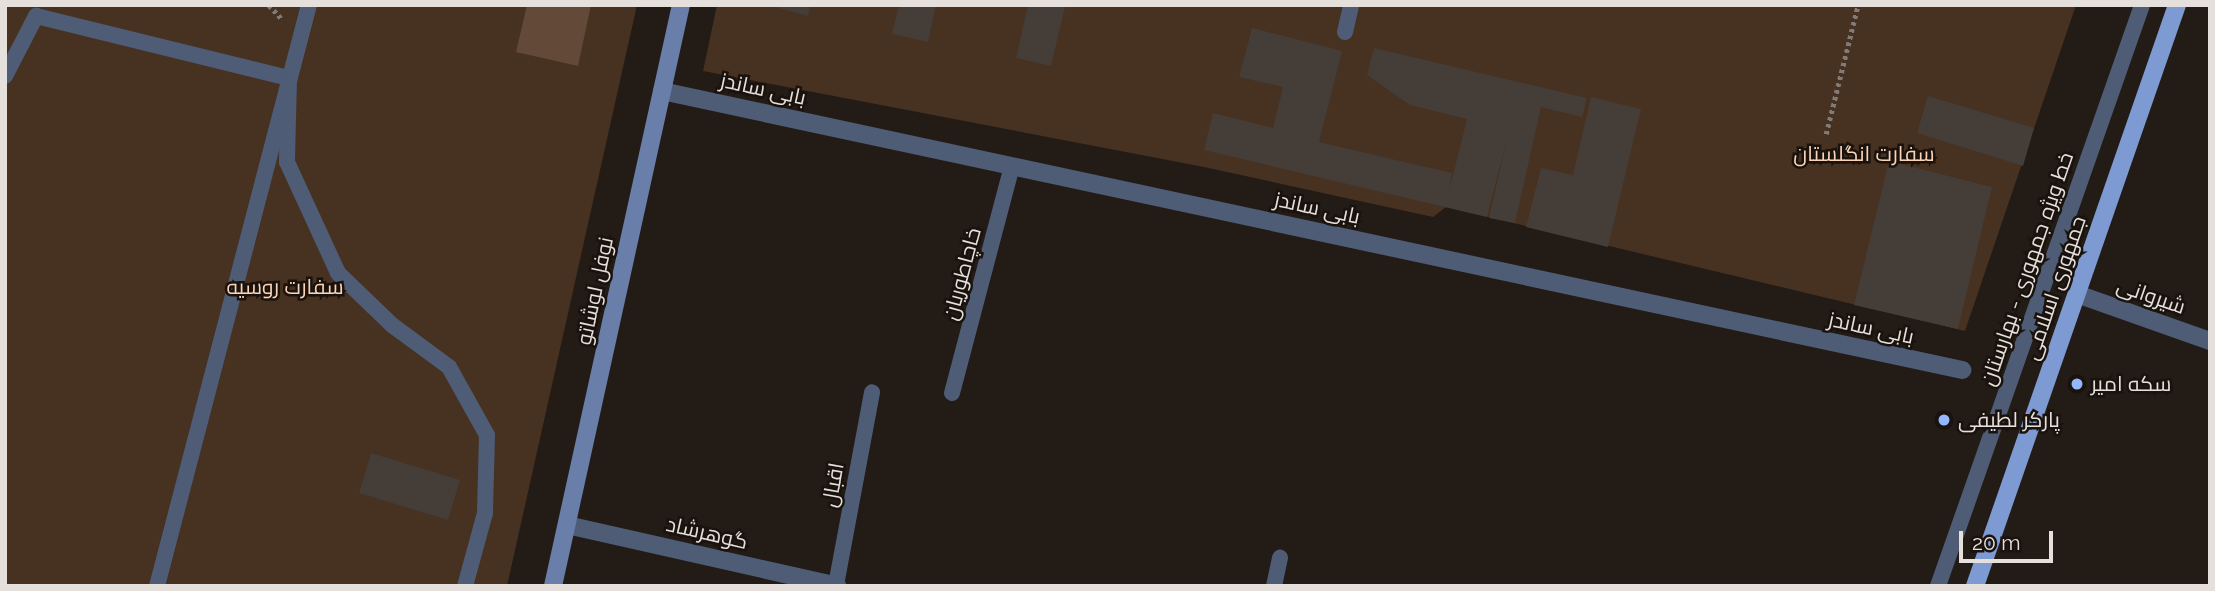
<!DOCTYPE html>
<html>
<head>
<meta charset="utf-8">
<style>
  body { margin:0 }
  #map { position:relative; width:2215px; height:591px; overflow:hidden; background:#231b16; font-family:Raleway,Cairo,sans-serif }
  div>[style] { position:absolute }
  .green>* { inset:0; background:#473121 }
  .water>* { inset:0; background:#634a38 }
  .building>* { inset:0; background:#453d37 }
  .path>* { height:4.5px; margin-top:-2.25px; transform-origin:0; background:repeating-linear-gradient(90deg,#817a76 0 3.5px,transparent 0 7px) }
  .lane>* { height:16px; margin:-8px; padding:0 8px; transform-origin:8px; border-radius:8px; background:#4e5c76 }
  .street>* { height:18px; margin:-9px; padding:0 9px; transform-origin:9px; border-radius:9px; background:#4e5c76 }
  .secondary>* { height:18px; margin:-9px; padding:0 9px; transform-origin:9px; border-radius:9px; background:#697faa }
  .primary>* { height:18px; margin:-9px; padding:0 9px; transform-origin:9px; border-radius:9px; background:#7e9ad2 }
  .dots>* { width:19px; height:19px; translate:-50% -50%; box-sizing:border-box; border:4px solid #19120d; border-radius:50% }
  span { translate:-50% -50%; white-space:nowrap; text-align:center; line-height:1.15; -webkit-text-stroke:5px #19120d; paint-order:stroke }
  .street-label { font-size:21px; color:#e6e0dd }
  .park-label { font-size:21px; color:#fcd3b7 }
  .poi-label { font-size:21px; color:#e6e0dd }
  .left { translate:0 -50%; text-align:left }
  .frame { position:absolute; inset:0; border:7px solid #e6e0dd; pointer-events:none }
  .scale { position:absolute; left:1959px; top:531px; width:94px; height:32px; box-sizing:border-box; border:4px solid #e6e0dd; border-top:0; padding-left:9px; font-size:21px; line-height:24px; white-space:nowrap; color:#e6e0dd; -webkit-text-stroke:5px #19120d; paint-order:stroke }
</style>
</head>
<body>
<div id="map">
  <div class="green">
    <i style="clip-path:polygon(5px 5px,637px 5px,507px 586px,5px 586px)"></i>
    <i style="clip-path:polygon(717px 5px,2076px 5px,1965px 331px,1446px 207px,1433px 217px,1204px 167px,703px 71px)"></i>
  </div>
  <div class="water">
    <i style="clip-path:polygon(527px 5px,591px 5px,578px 66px,516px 52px)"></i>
  </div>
  <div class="building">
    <i style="clip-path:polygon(768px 5px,810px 5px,808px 16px)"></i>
    <i style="clip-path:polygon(899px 5px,936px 5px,928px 42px,892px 34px)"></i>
    <i style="clip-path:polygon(1028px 5px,1065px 7px,1051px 66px,1016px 58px)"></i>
    <i style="clip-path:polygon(1252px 28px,1342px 51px,1319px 142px,1452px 173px,1449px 191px,1467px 119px,1410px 105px,1367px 75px,1374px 48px,1587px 98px,1582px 117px,1541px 107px,1515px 223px,1489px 218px,1507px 138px,1487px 217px,1204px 150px,1213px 113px,1273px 128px,1283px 87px,1239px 77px)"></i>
    <i style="clip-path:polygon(1928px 96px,2034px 128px,2023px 166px,1917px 133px)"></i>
    <i style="clip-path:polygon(1591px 97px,1641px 109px,1608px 247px,1526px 227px,1541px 168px,1573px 175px)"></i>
    <i style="clip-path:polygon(1889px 161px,1992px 187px,1958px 329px,1854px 305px)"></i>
    <i style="clip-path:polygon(371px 453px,460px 480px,448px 520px,359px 493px)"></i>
  </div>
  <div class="path">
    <i style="left:269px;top:5px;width:18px;rotate:47deg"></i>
    <i style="left:1826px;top:134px;width:133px;rotate:-76.1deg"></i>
  </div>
  <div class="lane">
    <i style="left:1345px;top:32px;width:28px;rotate:-77deg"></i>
    <i style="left:5px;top:76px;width:68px;rotate:-62.7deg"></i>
    <i style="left:36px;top:16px;width:260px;rotate:13.8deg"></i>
    <i style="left:289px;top:78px;width:84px;rotate:91.4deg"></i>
    <i style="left:287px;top:162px;width:122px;rotate:65.3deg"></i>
    <i style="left:338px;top:273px;width:75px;rotate:43.9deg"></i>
    <i style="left:392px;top:325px;width:71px;rotate:36.4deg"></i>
    <i style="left:449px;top:367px;width:78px;rotate:60.8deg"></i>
    <i style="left:487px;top:435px;width:78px;rotate:91.5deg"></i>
    <i style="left:485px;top:513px;width:76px;rotate:105.3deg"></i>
    <i style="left:952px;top:393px;width:235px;rotate:-75.2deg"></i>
    <i style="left:836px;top:585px;width:196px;rotate:-79.4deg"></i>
    <i style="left:157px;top:586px;width:601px;rotate:-75.34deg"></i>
    <i style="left:1274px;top:586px;width:29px;rotate:-78deg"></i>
    <i style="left:1938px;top:586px;width:616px;rotate:-70.65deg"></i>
  </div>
  <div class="street">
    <i style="left:662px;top:91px;width:1330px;rotate:12.11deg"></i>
    <i style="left:2077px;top:294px;width:141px;rotate:19.5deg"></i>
    <i style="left:567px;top:525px;width:277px;rotate:12.7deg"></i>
  </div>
  <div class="secondary">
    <i style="left:553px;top:586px;width:595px;rotate:-77.58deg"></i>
  </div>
  <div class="primary">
    <i style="left:1975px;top:586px;width:615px;rotate:-70.83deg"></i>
  </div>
  <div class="dots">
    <i style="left:2077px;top:384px;background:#93b7fd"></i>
    <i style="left:1944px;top:420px;background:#93b7fd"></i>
  </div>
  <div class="street-label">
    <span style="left:763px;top:89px;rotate:12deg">بابی ساندز</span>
    <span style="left:1317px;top:208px;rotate:12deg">بابی ساندز</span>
    <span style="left:2027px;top:269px;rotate:-71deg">خط ویژه جمهوری - بهارستان</span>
    <span style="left:962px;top:274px;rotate:-75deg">خاچاطوریان</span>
    <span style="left:2055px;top:288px;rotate:-71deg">جمهوری اسلامی</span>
    <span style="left:595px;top:291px;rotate:-78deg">نوفل لوشاتو</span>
    <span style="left:2151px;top:296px;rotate:19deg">شیروانی</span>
    <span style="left:1871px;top:328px;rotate:12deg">بابی ساندز</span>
    <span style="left:833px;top:485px;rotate:-80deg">اقبال</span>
    <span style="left:707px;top:533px;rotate:13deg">گوهرشاد</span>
  </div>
  <div class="park-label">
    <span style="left:1864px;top:154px">سفارت انگلستان</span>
    <span style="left:285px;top:287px">سفارت روسیه</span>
  </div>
  <div class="poi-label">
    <span class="left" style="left:2091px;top:384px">سکه امیر</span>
    <span class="left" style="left:1958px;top:420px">پارکر لطیفی</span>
  </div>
  <div class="frame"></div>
  <div class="scale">20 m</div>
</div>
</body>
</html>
